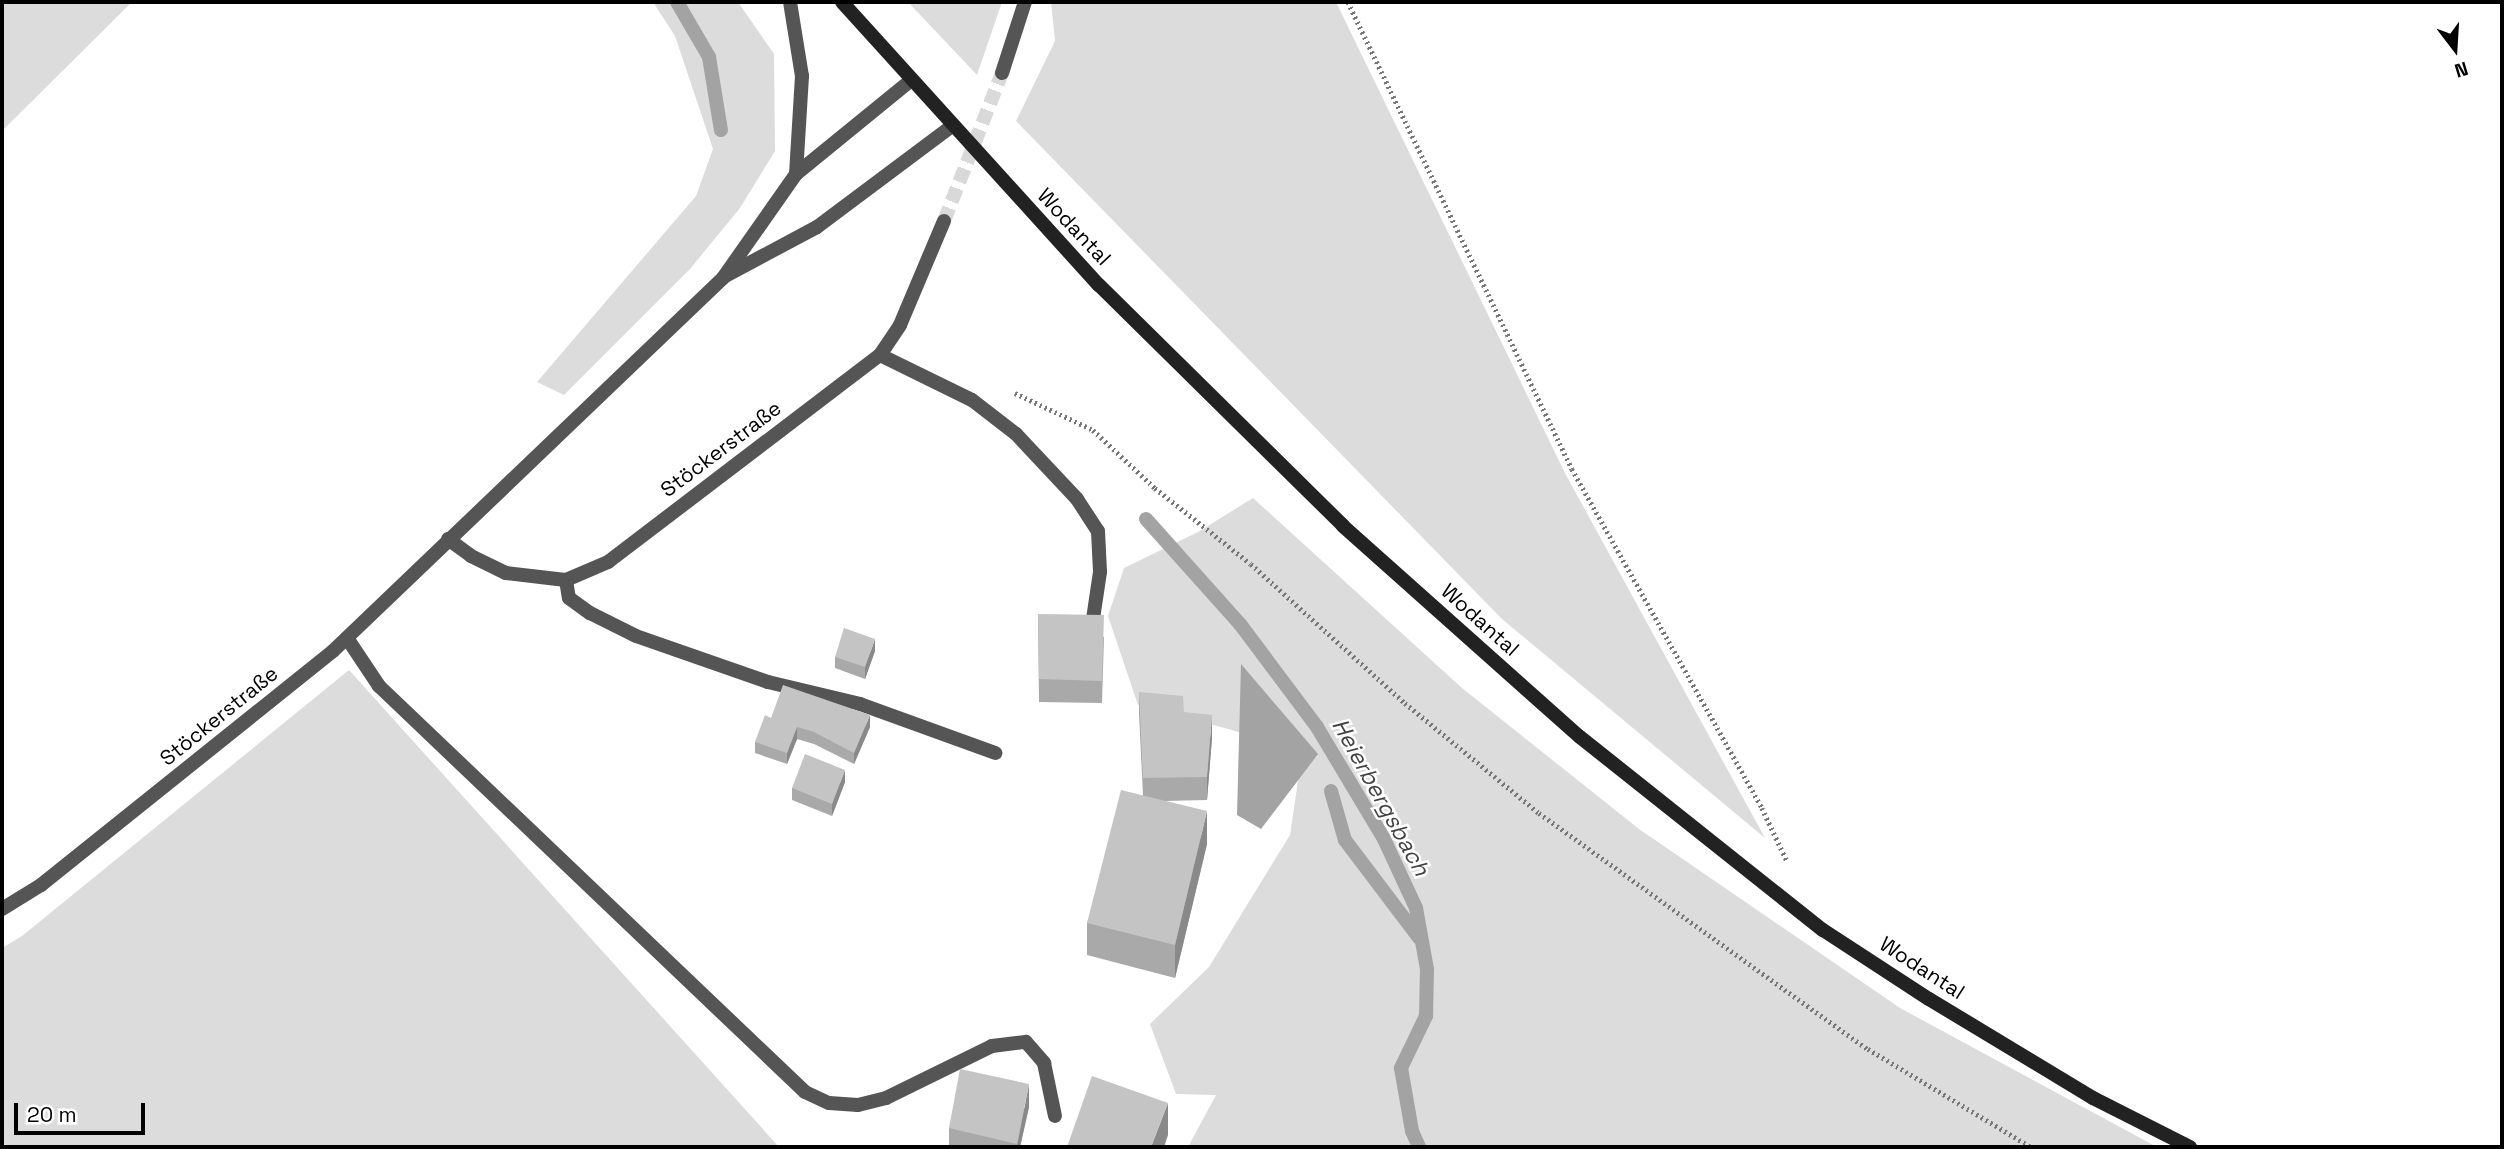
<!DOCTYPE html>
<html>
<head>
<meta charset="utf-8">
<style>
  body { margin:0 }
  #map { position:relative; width:2504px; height:1149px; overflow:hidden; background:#fff; font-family:"Space Grotesk",sans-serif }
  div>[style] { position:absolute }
  .green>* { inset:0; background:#dcdcdc }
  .water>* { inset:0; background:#a3a3a3 }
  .stream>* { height:14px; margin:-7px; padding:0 7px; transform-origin:7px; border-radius:7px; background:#a3a3a3 }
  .minor-tunnel>* { height:14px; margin-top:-7px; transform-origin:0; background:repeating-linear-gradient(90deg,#d9d9d9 0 14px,transparent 0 21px) }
  .path>* { height:4.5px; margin-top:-2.25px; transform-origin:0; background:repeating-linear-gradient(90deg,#777 0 2px,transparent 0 5.5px) }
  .service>* { height:14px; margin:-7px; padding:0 7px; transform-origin:7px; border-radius:7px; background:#555 }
  .minor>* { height:14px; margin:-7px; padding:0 7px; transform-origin:7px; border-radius:7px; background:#555 }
  .tertiary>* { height:14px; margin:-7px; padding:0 7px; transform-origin:7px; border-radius:7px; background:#555 }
  .secondary>* { height:14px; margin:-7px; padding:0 7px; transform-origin:7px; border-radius:7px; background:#222 }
  .wall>* { inset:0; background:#a9a9a9 }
  .shaded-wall>* { inset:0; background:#898989 }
  .building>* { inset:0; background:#c4c4c4 }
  span { translate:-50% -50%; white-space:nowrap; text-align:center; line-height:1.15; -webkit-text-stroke:5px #fff; paint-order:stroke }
  .street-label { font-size:21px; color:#000 }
  .water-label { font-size:23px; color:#444; font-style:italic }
  .frame { position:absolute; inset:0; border:4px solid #000; pointer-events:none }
  .north { position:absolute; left:2420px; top:14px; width:70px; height:70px; -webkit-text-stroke:5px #fff; paint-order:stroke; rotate:163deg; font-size:19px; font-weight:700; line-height:28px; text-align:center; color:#000 }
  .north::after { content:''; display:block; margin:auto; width:24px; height:32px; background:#000; clip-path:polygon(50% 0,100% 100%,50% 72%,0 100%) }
  .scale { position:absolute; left:14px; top:1103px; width:131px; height:32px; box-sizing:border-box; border:4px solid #000; border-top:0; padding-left:9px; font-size:21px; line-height:24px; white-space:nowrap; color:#000; -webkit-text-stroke:5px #fff; paint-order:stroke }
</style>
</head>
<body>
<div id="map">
  <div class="green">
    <i style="clip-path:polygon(2px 2px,132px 2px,2px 131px)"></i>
    <i style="clip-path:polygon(653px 2px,738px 2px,774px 54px,775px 151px,740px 208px,690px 269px,564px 395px,537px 382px,696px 196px,713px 149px,675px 36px)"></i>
    <i style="clip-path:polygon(908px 2px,1002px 2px,977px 75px)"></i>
    <i style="clip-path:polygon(1051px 2px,1336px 2px,1566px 475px,1765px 838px,1502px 619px,1016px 121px,1055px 41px)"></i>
    <i style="clip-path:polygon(1253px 498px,1462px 688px,1639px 829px,1900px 1008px,2157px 1147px,1188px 1147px,1216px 1095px,1176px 1094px,1150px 1024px,1209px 967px,1290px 835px,1302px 754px,1232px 730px,1138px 705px,1108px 616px,1124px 568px,1198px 532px)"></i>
    <i style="clip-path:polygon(349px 670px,779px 1147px,2px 1147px,2px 948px,22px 936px)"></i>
  </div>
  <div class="water">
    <i style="clip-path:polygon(1241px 664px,1318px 754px,1261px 829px,1237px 815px)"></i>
  </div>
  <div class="stream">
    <i style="left:677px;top:2px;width:64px;rotate:59.8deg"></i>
    <i style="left:709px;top:57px;width:74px;rotate:80.7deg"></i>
    <i style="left:1146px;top:519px;width:141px;rotate:48.2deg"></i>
    <i style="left:1240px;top:624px;width:129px;rotate:53.2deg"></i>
    <i style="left:1317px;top:727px;width:131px;rotate:59.1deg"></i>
    <i style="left:1384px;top:839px;width:76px;rotate:65.1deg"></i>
    <i style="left:1416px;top:908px;width:62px;rotate:79.8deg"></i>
    <i style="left:1427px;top:969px;width:47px;rotate:91.2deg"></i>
    <i style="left:1426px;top:1016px;width:58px;rotate:115.7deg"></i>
    <i style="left:1401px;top:1068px;width:64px;rotate:80.1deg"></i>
    <i style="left:1412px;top:1131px;width:17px;rotate:66deg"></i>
    <i style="left:1331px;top:791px;width:51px;rotate:74.1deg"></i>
    <i style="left:1345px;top:840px;width:123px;rotate:52.9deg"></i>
  </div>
  <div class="minor-tunnel">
    <i style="left:944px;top:221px;width:159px;rotate:-68.6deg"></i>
  </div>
  <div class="path">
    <i style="left:1348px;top:2px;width:518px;rotate:64.37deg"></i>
    <i style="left:1572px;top:469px;width:389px;rotate:60.7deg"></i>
    <i style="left:1762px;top:808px;width:59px;rotate:64.7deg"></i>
    <i style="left:1015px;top:393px;width:86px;rotate:25.4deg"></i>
    <i style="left:1093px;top:430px;width:85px;rotate:43.1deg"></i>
    <i style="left:1155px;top:488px;width:122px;rotate:38.4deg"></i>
    <i style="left:1251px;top:564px;width:207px;rotate:42.1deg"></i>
    <i style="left:1405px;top:703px;width:173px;rotate:39.4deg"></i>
    <i style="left:1539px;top:813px;width:405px;rotate:35.7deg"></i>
    <i style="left:1868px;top:1049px;width:190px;rotate:31deg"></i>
  </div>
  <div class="service">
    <i style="left:880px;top:355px;width:102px;rotate:26.1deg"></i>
    <i style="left:972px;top:400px;width:56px;rotate:37.7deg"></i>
    <i style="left:1016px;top:434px;width:89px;rotate:46.8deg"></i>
    <i style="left:1077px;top:499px;width:38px;rotate:57deg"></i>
    <i style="left:1098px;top:531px;width:41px;rotate:87.2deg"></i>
    <i style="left:1100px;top:572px;width:48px;rotate:98.5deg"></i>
    <i style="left:566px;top:580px;width:18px;rotate:81deg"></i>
    <i style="left:569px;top:598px;width:26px;rotate:36deg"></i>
    <i style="left:590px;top:613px;width:51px;rotate:26.6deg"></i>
    <i style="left:636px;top:636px;width:140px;rotate:19.2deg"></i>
    <i style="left:768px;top:682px;width:95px;rotate:13.4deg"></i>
    <i style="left:860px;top:704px;width:144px;rotate:19.9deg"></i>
    <i style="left:347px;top:638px;width:58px;rotate:56.3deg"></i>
    <i style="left:379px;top:686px;width:588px;rotate:43.62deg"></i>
    <i style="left:805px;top:1092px;width:26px;rotate:25deg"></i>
    <i style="left:829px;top:1103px;width:29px;rotate:4deg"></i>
    <i style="left:858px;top:1105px;width:29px;rotate:-14deg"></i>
    <i style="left:886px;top:1098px;width:118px;rotate:-26.1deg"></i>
    <i style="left:992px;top:1046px;width:34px;rotate:-7deg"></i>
    <i style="left:1026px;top:1042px;width:28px;rotate:49deg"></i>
    <i style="left:1044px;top:1063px;width:54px;rotate:78.3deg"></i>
  </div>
  <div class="minor">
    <i style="left:1002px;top:73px;width:75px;rotate:-72.1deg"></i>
    <i style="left:448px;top:539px;width:29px;rotate:36deg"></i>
    <i style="left:471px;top:556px;width:39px;rotate:26deg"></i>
    <i style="left:506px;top:573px;width:60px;rotate:6.7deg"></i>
    <i style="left:566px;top:580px;width:46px;rotate:-23.2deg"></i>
    <i style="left:608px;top:562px;width:342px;rotate:-37.3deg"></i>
    <i style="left:880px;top:355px;width:36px;rotate:-56deg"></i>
    <i style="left:900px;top:325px;width:113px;rotate:-67.1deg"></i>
  </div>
  <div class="tertiary">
    <i style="left:790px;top:2px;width:75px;rotate:80.8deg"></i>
    <i style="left:802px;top:76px;width:98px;rotate:93.5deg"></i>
    <i style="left:727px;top:275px;width:102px;rotate:-28.1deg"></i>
    <i style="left:817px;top:227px;width:169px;rotate:-36.8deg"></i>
    <i style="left:2px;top:909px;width:46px;rotate:-31.6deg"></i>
    <i style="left:41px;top:885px;width:374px;rotate:-38.7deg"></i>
    <i style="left:333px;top:651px;width:540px;rotate:-43.72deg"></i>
    <i style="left:723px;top:278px;width:127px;rotate:-54.9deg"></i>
    <i style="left:796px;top:174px;width:147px;rotate:-39.2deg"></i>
  </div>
  <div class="secondary">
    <i style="left:842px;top:2px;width:382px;rotate:47.8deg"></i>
    <i style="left:1099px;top:285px;width:343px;rotate:44.6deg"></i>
    <i style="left:1343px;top:526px;width:317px;rotate:41.7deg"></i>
    <i style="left:1580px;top:737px;width:310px;rotate:38.5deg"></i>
    <i style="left:1823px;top:930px;width:126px;rotate:33.1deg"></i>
    <i style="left:1929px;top:999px;width:192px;rotate:31.1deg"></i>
    <i style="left:2093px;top:1098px;width:109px;rotate:26.8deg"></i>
  </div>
  <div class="wall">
    <i style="clip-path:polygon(1038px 614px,1104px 637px,1102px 703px,1039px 702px)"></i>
    <i style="clip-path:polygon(875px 651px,865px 679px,835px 668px,835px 657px)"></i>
    <i style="clip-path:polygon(1139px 692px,1184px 712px,1212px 738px,1207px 800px,1164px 801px,1207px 844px,1175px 978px,1087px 955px,1087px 923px,1143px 795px,1139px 714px)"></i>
    <i style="clip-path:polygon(771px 718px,870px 727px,854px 764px,814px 744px,797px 739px,787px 764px,755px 753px,755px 742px)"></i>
    <i style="clip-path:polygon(845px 782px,832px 816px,792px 800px,792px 788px)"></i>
    <i style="clip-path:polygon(1029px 1107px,1020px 1147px,949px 1147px,949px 1128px)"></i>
  </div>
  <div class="shaded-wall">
    <i style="clip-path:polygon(875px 639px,875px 651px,865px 679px,865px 667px)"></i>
    <i style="clip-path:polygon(870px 715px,870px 727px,854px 764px,854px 753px)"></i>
    <i style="clip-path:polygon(1212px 715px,1212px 738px,1207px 800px,1207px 777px)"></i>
    <i style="clip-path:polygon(797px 727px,797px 739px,787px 764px,787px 753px)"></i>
    <i style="clip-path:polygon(845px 770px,845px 782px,832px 816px,832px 804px)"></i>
    <i style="clip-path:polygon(1207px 811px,1207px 844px,1175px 978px,1175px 945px)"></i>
    <i style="clip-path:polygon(1029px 1084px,1029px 1107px,1020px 1147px,1017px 1147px)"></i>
    <i style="clip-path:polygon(1168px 1103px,1168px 1135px,1164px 1147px,1151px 1147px)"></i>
  </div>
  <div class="building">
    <i style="clip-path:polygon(1038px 614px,1104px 615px,1102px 681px,1039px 679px)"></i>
    <i style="clip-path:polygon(844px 628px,875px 639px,865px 667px,835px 657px)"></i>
    <i style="clip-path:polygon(783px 685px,870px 715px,854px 753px,814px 732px,797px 727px,787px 753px,755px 742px,765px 715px,771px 718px)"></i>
    <i style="clip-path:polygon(1139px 692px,1183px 696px,1184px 712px,1212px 715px,1207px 777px,1143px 778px)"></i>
    <i style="clip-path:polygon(805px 754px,845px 770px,832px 804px,792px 788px)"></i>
    <i style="clip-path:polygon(1121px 790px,1207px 811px,1175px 945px,1087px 923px)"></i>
    <i style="clip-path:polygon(960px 1069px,1029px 1084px,1017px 1144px,949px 1128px)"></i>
    <i style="clip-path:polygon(1092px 1076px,1168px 1103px,1151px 1147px,1067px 1147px)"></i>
  </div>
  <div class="street-label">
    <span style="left:1074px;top:227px;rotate:47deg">Wodantal</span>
    <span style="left:721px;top:449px;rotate:-37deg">Stöckerstraße</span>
    <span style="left:1480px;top:620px;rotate:42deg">Wodantal</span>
    <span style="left:219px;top:716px;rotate:-39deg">Stöckerstraße</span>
    <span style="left:1922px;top:968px;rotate:33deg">Wodantal</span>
  </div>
  <div class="water-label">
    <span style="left:1381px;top:797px;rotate:61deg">Heierbergsbach</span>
  </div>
  <div class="frame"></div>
  <div class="north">N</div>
  <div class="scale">20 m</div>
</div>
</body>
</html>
